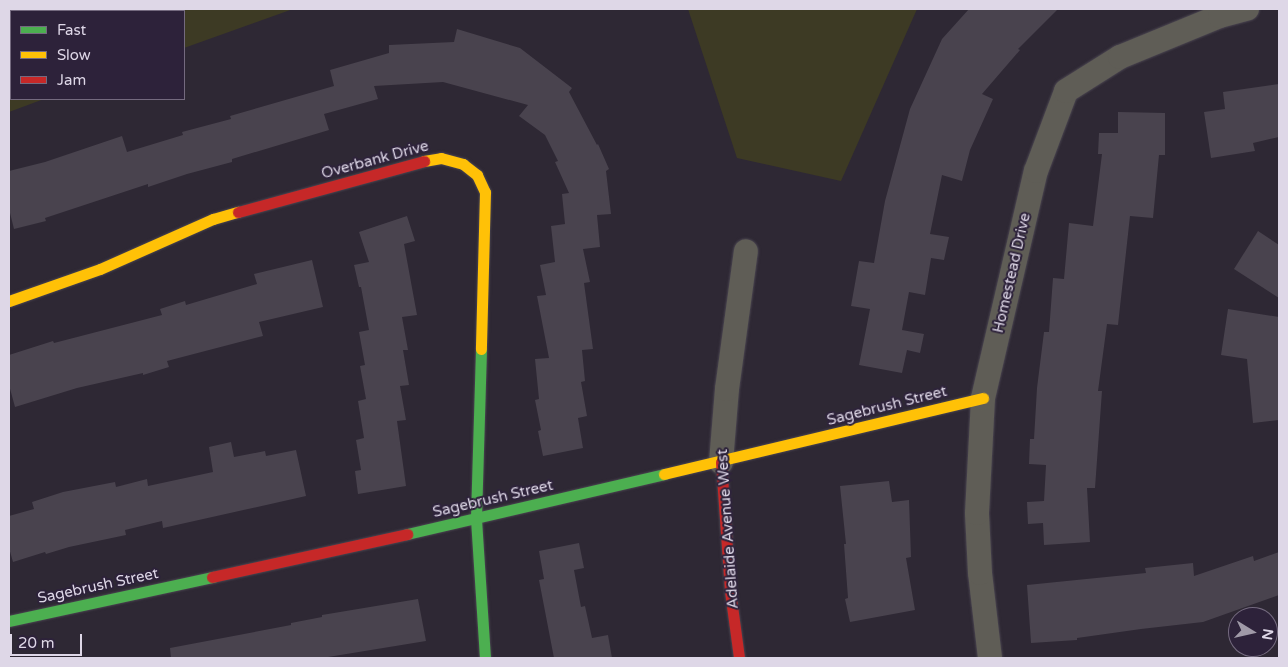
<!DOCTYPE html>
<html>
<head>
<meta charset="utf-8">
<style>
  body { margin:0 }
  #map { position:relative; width:1288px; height:667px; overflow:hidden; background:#2e2834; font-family:"Varela Round",sans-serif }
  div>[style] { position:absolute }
  .green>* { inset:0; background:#3d3a24 }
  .building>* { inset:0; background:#49434e }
  .roads { filter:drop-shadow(0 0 1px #4a4550) drop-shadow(0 0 1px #4a4550) }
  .street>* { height:24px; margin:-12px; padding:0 12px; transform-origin:12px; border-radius:12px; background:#5f5d56 }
  .fast>* { height:11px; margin:-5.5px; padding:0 5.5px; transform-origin:5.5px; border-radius:5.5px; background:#4caf50 }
  .slow>* { height:11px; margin:-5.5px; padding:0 5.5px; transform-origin:5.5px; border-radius:5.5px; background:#ffc107 }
  .jam>* { height:11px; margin:-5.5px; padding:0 5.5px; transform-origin:5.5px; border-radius:5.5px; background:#c62828 }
  span { translate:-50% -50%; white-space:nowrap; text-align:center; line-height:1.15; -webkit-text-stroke:4px #2d223a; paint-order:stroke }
  .street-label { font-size:15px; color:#ded7e7 }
  .frame { position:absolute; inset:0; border:10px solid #ded7e7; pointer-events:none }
  .legend { position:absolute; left:10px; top:10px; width:175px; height:90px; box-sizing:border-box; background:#2d223a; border:1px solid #746a7f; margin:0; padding:6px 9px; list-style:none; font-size:15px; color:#ded7e7 }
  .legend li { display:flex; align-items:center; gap:10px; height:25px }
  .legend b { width:25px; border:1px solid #746a7f }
  .north { position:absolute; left:1228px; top:607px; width:50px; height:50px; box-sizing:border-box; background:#2d223a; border:1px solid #746a7f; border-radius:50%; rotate:99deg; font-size:14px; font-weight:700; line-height:20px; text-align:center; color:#ded7e7 }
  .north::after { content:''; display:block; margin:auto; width:18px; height:22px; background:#a09aa8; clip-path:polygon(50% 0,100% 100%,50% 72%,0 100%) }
  .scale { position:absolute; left:10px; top:634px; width:72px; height:22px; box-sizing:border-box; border:2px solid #ded7e7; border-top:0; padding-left:6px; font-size:15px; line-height:18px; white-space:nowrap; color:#ded7e7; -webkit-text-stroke:4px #2d223a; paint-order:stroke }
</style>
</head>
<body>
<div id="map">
  <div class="green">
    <i style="clip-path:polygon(9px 9px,293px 9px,184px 48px,184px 11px,11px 11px,11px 99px,44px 99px,9px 112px)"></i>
    <i style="clip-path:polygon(688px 9px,917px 9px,841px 181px,737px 158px)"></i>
  </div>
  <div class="building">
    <i style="clip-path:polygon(969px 9px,1058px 9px,1018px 49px,1020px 50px,982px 94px,993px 99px,970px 150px,962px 181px,942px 175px,930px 234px,949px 237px,944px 260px,931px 258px,925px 295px,909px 292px,902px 330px,924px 334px,920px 353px,907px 350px,902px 373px,859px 365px,870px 309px,851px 306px,859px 261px,874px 263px,885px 201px,910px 109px,942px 39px)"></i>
    <i style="clip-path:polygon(457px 29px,520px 48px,572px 88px,569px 92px,597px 145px,598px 144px,609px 169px,606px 171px,611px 214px,597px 215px,600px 247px,583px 249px,590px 282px,584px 283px,593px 349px,582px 350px,585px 381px,581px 382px,587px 416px,578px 418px,583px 448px,543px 456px,538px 431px,541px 430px,535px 400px,539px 399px,535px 359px,549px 358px,537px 296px,546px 295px,540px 265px,555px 262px,551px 226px,565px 224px,562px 194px,569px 193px,555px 162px,558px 161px,545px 135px,519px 116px,528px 105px,443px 82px,374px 86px,378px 99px,324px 114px,329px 130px,232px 159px,232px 162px,187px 174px,148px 187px,148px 184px,45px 218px,46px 221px,14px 229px,9px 209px,9px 171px,45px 162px,122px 136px,127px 152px,183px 135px,182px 132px,231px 119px,230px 116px,334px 86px,330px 70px,389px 53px,389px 45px,454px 42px)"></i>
    <i style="clip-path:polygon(1279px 84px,1279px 137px,1253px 143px,1255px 151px,1211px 158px,1204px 112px,1225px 109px,1223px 92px)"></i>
    <i style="clip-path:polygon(1118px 112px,1165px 113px,1165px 155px,1159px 155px,1153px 218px,1130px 216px,1118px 325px,1107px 324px,1098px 391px,1102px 391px,1095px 488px,1087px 488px,1090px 542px,1044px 545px,1043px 523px,1028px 524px,1027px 502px,1044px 501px,1046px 465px,1029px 464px,1030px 439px,1034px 439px,1037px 388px,1044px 332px,1049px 332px,1053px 278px,1064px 279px,1069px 223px,1093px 226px,1102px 154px,1098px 154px,1099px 133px,1118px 133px)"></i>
    <i style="clip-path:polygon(407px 216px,415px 241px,404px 244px,417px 315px,402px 317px,408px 350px,403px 350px,409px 385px,400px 386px,406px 420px,397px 421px,406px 486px,358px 494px,355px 471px,361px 470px,356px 440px,364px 438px,358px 401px,366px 399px,360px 366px,365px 365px,359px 332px,369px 330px,361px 287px,359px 287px,354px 265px,369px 262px,359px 232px)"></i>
    <i style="clip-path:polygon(1258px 231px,1279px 245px,1279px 298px,1234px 269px)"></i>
    <i style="clip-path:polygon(312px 260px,323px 307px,259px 322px,263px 336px,167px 361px,169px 367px,143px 375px,143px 373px,77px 388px,15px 407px,9px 385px,9px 355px,53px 341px,54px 343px,162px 315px,160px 309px,185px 301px,186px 305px,257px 284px,254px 274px)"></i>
    <i style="clip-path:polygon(1228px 309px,1279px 317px,1279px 420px,1253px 423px,1247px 359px,1221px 355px)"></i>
    <i style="clip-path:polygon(231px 442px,234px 457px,265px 451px,266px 456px,296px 450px,306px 496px,163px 528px,162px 521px,125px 530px,126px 535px,69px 547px,46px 554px,45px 552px,13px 562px,9px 548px,9px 516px,34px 509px,32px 502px,63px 492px,115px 482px,116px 487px,147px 479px,148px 486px,213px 472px,209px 447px)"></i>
    <i style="clip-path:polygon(889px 481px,892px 502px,909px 500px,911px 557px,906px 558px,915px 610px,850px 622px,845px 599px,848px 598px,844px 544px,846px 544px,840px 486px)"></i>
    <i style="clip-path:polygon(579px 543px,584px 568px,574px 570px,581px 607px,585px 606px,592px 638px,608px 635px,612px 658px,554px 658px,539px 580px,544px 579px,539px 551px)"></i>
    <i style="clip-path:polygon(1279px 552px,1279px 595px,1203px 622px,1141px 629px,1077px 638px,1077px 640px,1031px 643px,1027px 585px,1146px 573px,1145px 568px,1193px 563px,1194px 576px,1253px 556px,1254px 561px)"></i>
    <i style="clip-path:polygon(418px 599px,426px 641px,322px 658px,171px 658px,170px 648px,291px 625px,291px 623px,322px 617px,322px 615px)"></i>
  </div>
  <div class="roads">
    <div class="street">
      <i style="left:721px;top:462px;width:73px;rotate:-85.3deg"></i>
      <i style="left:727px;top:389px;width:139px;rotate:-82.2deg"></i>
      <i style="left:990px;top:658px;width:86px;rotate:-96.7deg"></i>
      <i style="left:980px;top:573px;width:60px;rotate:-92.9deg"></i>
      <i style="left:977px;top:513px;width:115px;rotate:-87deg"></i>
      <i style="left:983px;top:398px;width:233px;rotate:-76.9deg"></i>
      <i style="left:1036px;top:171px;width:85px;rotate:-69.4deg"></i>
      <i style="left:1066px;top:91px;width:64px;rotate:-32.2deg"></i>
      <i style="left:1120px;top:57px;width:108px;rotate:-22.3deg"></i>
      <i style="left:1220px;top:16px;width:28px;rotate:-15deg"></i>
    </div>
    <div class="fast">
      <i style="left:481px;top:349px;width:170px;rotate:91.7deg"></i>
      <i style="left:476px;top:519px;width:139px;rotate:86.3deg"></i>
      <i style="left:407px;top:534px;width:264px;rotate:-13.1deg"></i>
      <i style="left:9px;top:621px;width:208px;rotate:-12.2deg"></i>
    </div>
    <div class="slow">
      <i style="left:424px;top:161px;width:17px;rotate:-10deg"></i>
      <i style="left:441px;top:158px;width:23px;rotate:15deg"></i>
      <i style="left:463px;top:164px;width:18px;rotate:38deg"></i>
      <i style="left:477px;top:175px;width:19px;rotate:65deg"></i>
      <i style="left:485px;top:192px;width:157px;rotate:91.5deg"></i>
      <i style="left:9px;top:301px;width:96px;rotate:-19.4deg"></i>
      <i style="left:100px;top:269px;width:124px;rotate:-23.9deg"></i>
      <i style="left:213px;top:219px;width:26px;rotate:-16deg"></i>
      <i style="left:664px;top:474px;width:328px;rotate:-13.4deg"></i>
    </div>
    <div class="jam">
      <i style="left:238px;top:212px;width:193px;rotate:-15.3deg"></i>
      <i style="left:721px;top:462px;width:129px;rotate:86deg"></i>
      <i style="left:730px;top:591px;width:68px;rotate:82.3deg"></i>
      <i style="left:212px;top:577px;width:200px;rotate:-12.4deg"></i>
    </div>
  </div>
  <div class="street-label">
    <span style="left:375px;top:160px;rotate:-15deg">Overbank Drive</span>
    <span style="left:1012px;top:273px;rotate:-77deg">Homestead Drive</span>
    <span style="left:887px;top:406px;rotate:-14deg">Sagebrush Street</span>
    <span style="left:493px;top:499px;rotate:-13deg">Sagebrush Street</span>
    <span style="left:728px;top:529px;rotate:-94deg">Adelaide Avenue West</span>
    <span style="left:98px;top:586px;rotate:-12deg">Sagebrush Street</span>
  </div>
  <div class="frame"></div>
  <ul class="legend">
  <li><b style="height:6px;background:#4caf50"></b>Fast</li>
  <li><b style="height:6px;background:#ffc107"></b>Slow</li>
  <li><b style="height:6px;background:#c62828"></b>Jam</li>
  </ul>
  <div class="north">N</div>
  <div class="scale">20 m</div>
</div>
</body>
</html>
